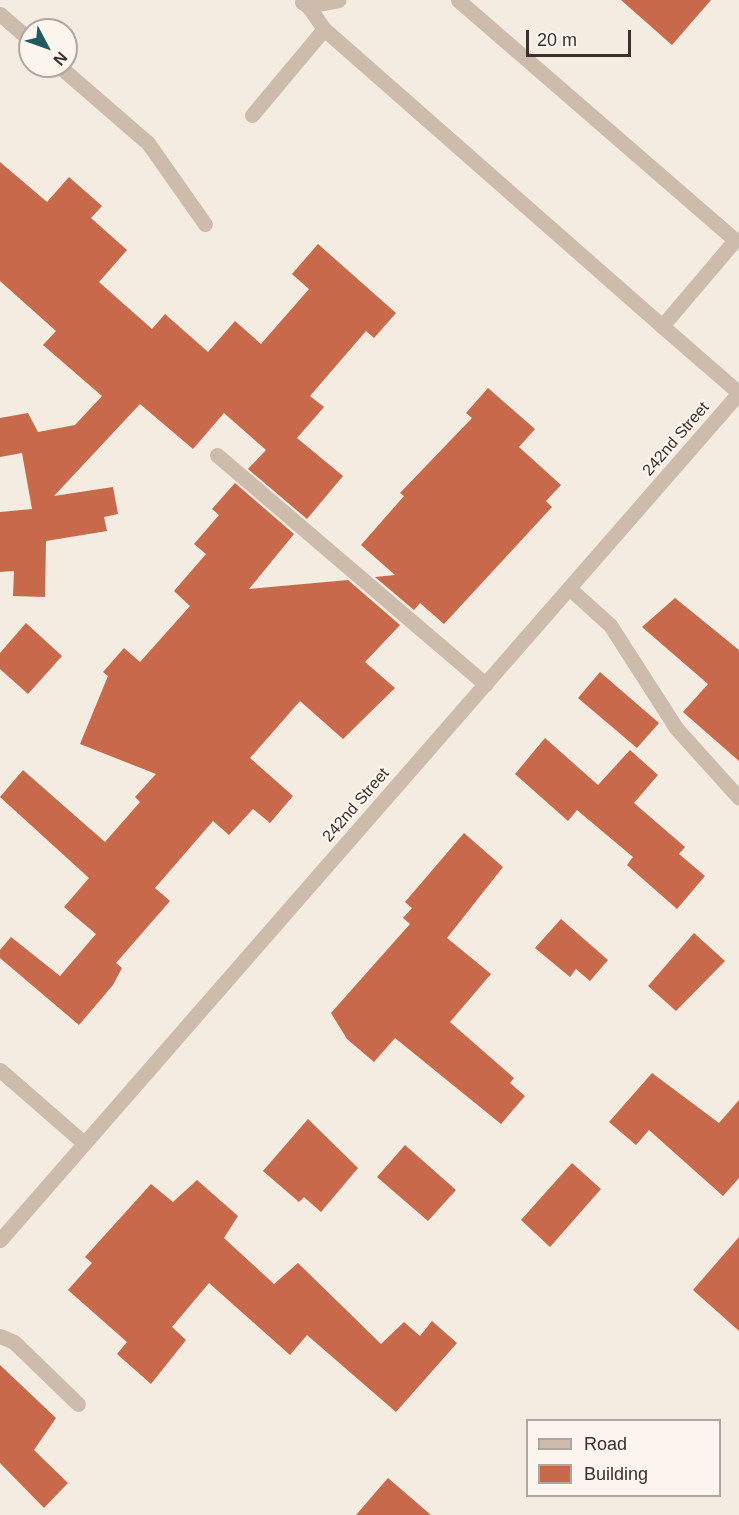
<!DOCTYPE html>
<html>
<head>
<meta charset="utf-8">
<style>
  body { margin:0 }
  #map { position:relative; width:739px; height:1515px; overflow:hidden; background:#f4ebe1; font-family:Helvetica,sans-serif }
  div>[style] { position:absolute }
  .building>* { inset:0; background:#c8694b }
  .service>* { height:15px; margin:-7.5px; padding:0 7.5px; transform-origin:7.5px; border-radius:7.5px; background:#cdbbac }
  .minor>* { height:15px; margin:-7.5px; padding:0 7.5px; transform-origin:7.5px; border-radius:7.5px; background:#cdbbac }
  span { translate:-50% -50%; white-space:nowrap; text-align:center; line-height:1.15; -webkit-text-stroke:4.5px #fbf5ee; paint-order:stroke }
  .street-label { font-size:16px; color:#3b302b }
  .legend { position:absolute; left:526px; top:1419px; width:195px; height:78px; box-sizing:border-box; background:#fbf5ee; border:2px solid #aea6a0; margin:0; padding:8px 10px; list-style:none; font-size:18px; color:#3b302b }
  .legend li { display:flex; align-items:center; gap:12px; height:30px }
  .legend b { width:30px; border:2px solid #aea6a0 }
  .north { position:absolute; left:18px; top:18px; width:60px; height:60px; box-sizing:border-box; background:#fbf5ee; border:2px solid #aea6a0; border-radius:50%; rotate:131deg; font-size:16px; font-weight:700; line-height:24px; text-align:center; color:#3b302b }
  .north::after { content:''; display:block; margin:auto; width:21px; height:27px; background:#1f5a5e; clip-path:polygon(50% 0,100% 100%,50% 72%,0 100%) }
  .scale { position:absolute; left:526px; top:30px; width:105px; height:27px; box-sizing:border-box; border:3px solid #3b302b; border-top:0; padding-left:8px; font-size:18px; line-height:21px; white-space:nowrap; color:#3b302b; -webkit-text-stroke:4px #fbf5ee; paint-order:stroke }
</style>
</head>
<body>
<div id="map">
  <div class="building">
    <i style="clip-path:polygon(621px 0,711px 0,672px 45px)"></i>
    <i style="clip-path:polygon(0 162px,47px 202px,69px 177px,102px 206px,91px 218px,127px 250px,99px 282px,152px 329px,165px 314px,208px 352px,235px 321px,261px 344px,309px 289px,292px 274px,318px 244px,396px 313px,374px 338px,366px 331px,310px 396px,324px 407px,297px 438px,343px 476px,307px 519px,248px 469px,266px 450px,224px 413px,193px 449px,140px 404px,54px 496px,113px 487px,118px 514px,104px 517px,107px 531px,46px 541px,45px 597px,13px 596px,14px 571px,0 572px,0 512px,32px 509px,22px 453px,0 457px,0 418px,28px 413px,38px 432px,75px 425px,102px 396px,43px 345px,56px 331px,0 281px)"></i>
    <i style="clip-path:polygon(488px 388px,535px 429px,519px 447px,561px 485px,546px 501px,552px 507px,444px 624px,420px 603px,414px 610px,375px 577px,395px 575px,361px 545px,404px 496px,400px 493px,472px 418px,466px 413px)"></i>
    <i style="clip-path:polygon(235px 483px,294px 534px,249px 589px,348px 580px,400px 625px,365px 662px,395px 688px,343px 739px,300px 701px,250px 758px,293px 796px,270px 823px,253px 809px,229px 835px,213px 821px,155px 888px,170px 901px,116px 963px,122px 968px,113px 985px,79px 1025px,0 958px,0 950px,11px 937px,60px 976px,96px 934px,64px 907px,89px 878px,0 797px,23px 770px,105px 842px,140px 802px,135px 797px,156px 774px,80px 744px,108px 676px,103px 672px,124px 648px,140px 662px,190px 606px,174px 591px,206px 554px,194px 544px,219px 515px,212px 509px)"></i>
    <i style="clip-path:polygon(675px 598px,739px 650px,739px 761px,683px 712px,708px 684px,642px 627px)"></i>
    <i style="clip-path:polygon(26px 623px,62px 656px,28px 694px,0 669px,0 653px)"></i>
    <i style="clip-path:polygon(600px 672px,659px 723px,637px 748px,578px 698px)"></i>
    <i style="clip-path:polygon(545px 738px,598px 785px,630px 750px,658px 775px,634px 803px,685px 847px,679px 854px,705px 876px,677px 909px,627px 865px,633px 857px,577px 810px,568px 821px,515px 774px)"></i>
    <i style="clip-path:polygon(464px 833px,503px 867px,447px 938px,491px 974px,450px 1022px,514px 1078px,510px 1083px,525px 1096px,501px 1124px,395px 1038px,374px 1062px,347px 1039px,331px 1013px,410px 924px,403px 918px,412px 908px,405px 902px)"></i>
    <i style="clip-path:polygon(561px 919px,608px 960px,590px 981px,576px 969px,570px 977px,535px 948px)"></i>
    <i style="clip-path:polygon(694px 933px,725px 961px,676px 1011px,648px 986px)"></i>
    <i style="clip-path:polygon(652px 1073px,719px 1123px,739px 1100px,739px 1178px,723px 1196px,649px 1130px,636px 1145px,609px 1122px)"></i>
    <i style="clip-path:polygon(308px 1119px,358px 1168px,321px 1212px,304px 1197px,299px 1202px,263px 1171px)"></i>
    <i style="clip-path:polygon(405px 1145px,456px 1190px,428px 1221px,377px 1177px)"></i>
    <i style="clip-path:polygon(572px 1163px,601px 1189px,550px 1247px,521px 1220px)"></i>
    <i style="clip-path:polygon(197px 1180px,238px 1216px,224px 1238px,274px 1284px,298px 1263px,381px 1344px,404px 1322px,420px 1336px,432px 1321px,457px 1343px,396px 1412px,307px 1335px,290px 1355px,209px 1283px,172px 1327px,186px 1340px,151px 1384px,117px 1354px,127px 1342px,68px 1290px,92px 1263px,85px 1257px,151px 1184px,173px 1202px)"></i>
    <i style="clip-path:polygon(739px 1237px,739px 1331px,693px 1290px)"></i>
    <i style="clip-path:polygon(0 1365px,56px 1418px,34px 1450px,68px 1483px,44px 1508px,0 1463px)"></i>
    <i style="clip-path:polygon(388px 1478px,431px 1515px,356px 1515px)"></i>
  </div>
  <div class="service">
    <i style="left:458px;top:0;width:367px;rotate:40.9deg"></i>
    <i style="left:735px;top:240px;width:113px;rotate:130.3deg"></i>
    <i style="left:662px;top:326px;width:102px;rotate:41deg"></i>
    <i style="left:302px;top:2px;width:7px;rotate:34deg"></i>
    <i style="left:308px;top:6px;width:31px;rotate:-11deg"></i>
    <i style="left:308px;top:6px;width:28px;rotate:55deg"></i>
    <i style="left:324px;top:29px;width:450px;rotate:41.3deg"></i>
    <i style="left:252px;top:115px;width:112px;rotate:-50.1deg"></i>
    <i style="left:217px;top:455px;width:353px;rotate:40.5deg"></i>
    <i style="left:569px;top:588px;width:55px;rotate:42.1deg"></i>
    <i style="left:610px;top:625px;width:122px;rotate:57.3deg"></i>
    <i style="left:676px;top:728px;width:94px;rotate:48deg"></i>
    <i style="left:0;top:1336px;width:15px;rotate:23deg"></i>
    <i style="left:14px;top:1342px;width:89px;rotate:44.1deg"></i>
  </div>
  <div class="minor">
    <i style="left:0;top:14px;width:40px;rotate:41deg"></i>
    <i style="left:59px;top:66px;width:118px;rotate:40.9deg"></i>
    <i style="left:148px;top:143px;width:99px;rotate:54.9deg"></i>
    <i style="left:0;top:1070px;width:111px;rotate:41deg"></i>
    <i style="left:0;top:1240px;width:1124px;rotate:-48.9deg"></i>
  </div>
  <div class="street-label">
    <span style="left:676px;top:439px;rotate:-49deg">242nd Street</span>
    <span style="left:356px;top:805px;rotate:-49deg">242nd Street</span>
  </div>
  <ul class="legend">
  <li><b style="height:8px;background:#cdbbac"></b>Road</li>
  <li><b style="height:16px;background:#c8694b"></b>Building</li>
  </ul>
  <div class="north">N</div>
  <div class="scale">20 m</div>
</div>
</body>
</html>
